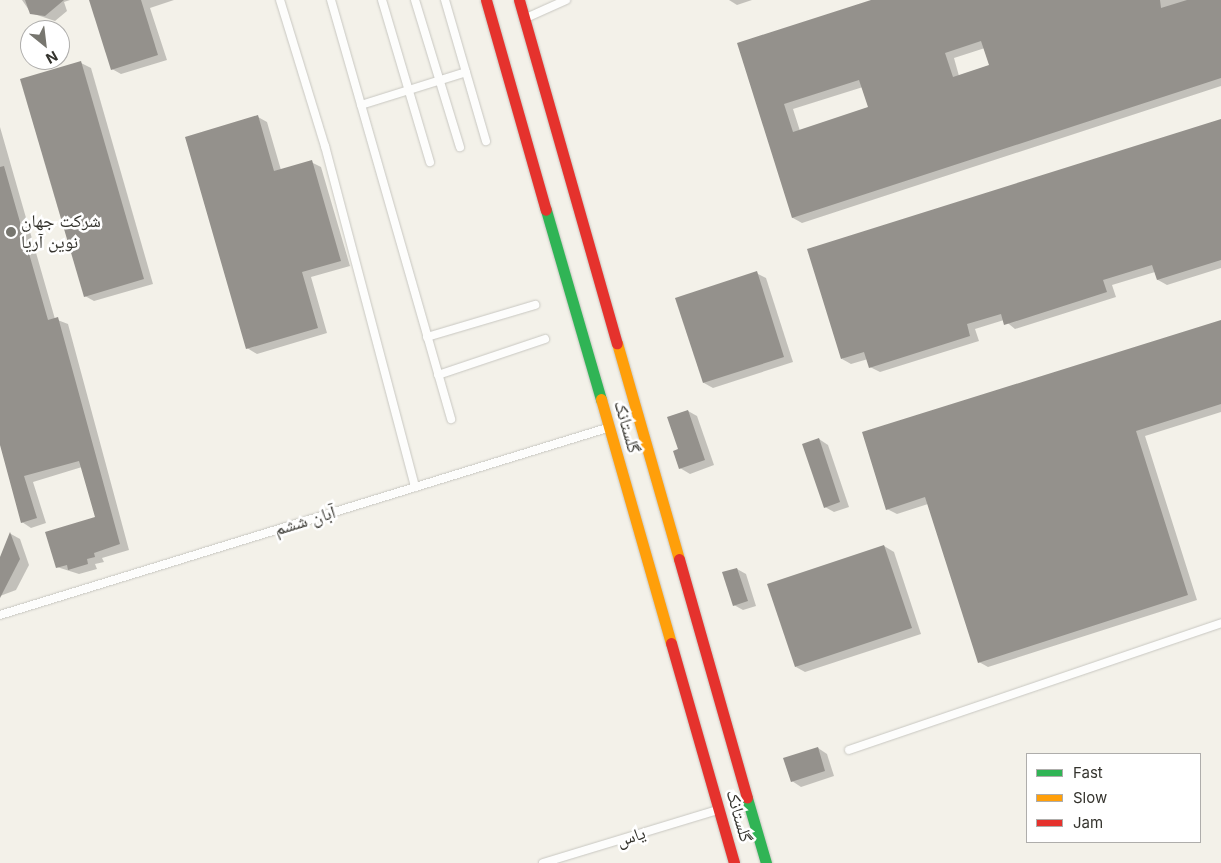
<!DOCTYPE html>
<html>
<head>
<meta charset="utf-8">
<style>
  body { margin:0 }
  #map { position:relative; width:1221px; height:863px; overflow:hidden; background:#f3f1e9; font-family:Inter,"Noto Naskh Arabic",sans-serif }
  div>[style] { position:absolute }
  .shadow>* { inset:0; background:#0003 }
  .building>* { inset:0; background:#94918c }
  .roads { filter:drop-shadow(0 0 1px #c8c7c1) drop-shadow(0 0 1px #c8c7c1) }
  .lane>* { height:8px; margin:-4px; padding:0 4px; transform-origin:4px; border-radius:4px; background:#fdfdfc }
  .fast>* { height:11px; margin:-5.5px; padding:0 5.5px; transform-origin:5.5px; border-radius:5.5px; background:#30b455 }
  .slow>* { height:11px; margin:-5.5px; padding:0 5.5px; transform-origin:5.5px; border-radius:5.5px; background:#ff9f0a }
  .jam>* { height:11px; margin:-5.5px; padding:0 5.5px; transform-origin:5.5px; border-radius:5.5px; background:#e5322d }
  .dots>* { width:14px; height:14px; translate:-50% -50%; box-sizing:border-box; border:2px solid #fff; border-radius:50% }
  span { translate:-50% -50%; white-space:nowrap; text-align:center; line-height:1.15; -webkit-text-stroke:5px #fff; paint-order:stroke }
  .poi-label { font-size:18px; color:#34332d }
  .left { translate:0 -50%; text-align:left }
  .street-label { font-size:18px; color:#34332d }
  .legend { position:absolute; left:1026px; top:753px; width:175px; height:90px; box-sizing:border-box; background:#fff; border:1px solid #aeadab; margin:0; padding:6px 9px; list-style:none; font-size:15px; color:#34332d }
  .legend li { display:flex; align-items:center; gap:10px; height:25px }
  .legend b { width:25px; border:1px solid #aeadab }
  .north { position:absolute; left:20px; top:20px; width:50px; height:50px; box-sizing:border-box; background:#fff; border:1px solid #aeadab; border-radius:50%; rotate:151deg; font-size:14px; font-weight:700; line-height:20px; text-align:center; color:#34332d }
  .north::after { content:''; display:block; margin:auto; width:18px; height:22px; background:#77766f; clip-path:polygon(50% 0,100% 100%,50% 72%,0 100%) }
</style>
</head>
<body>
<div id="map">
  <div class="shadow">
    <i style="clip-path:polygon(22px 0,70px 0,64px 2px,67px 11px,55px 21px,31px 13px)"></i>
    <i style="clip-path:polygon(91px 0,174px 0,150px 8px,167px 60px,121px 74px,112px 69px)"></i>
    <i style="clip-path:polygon(729px 0,752px 0,737px 5px)"></i>
    <i style="clip-path:polygon(evenodd,875px 0,1221px 0,1221px 86px,802px 223px,793px 218px,739px 44px,875px 0,985px 48px,991px 65px,959px 76px,954px 58px,985px 48px,875px 0,863px 87px,870px 107px,800px 131px,793px 109px,863px 87px)"></i>
    <i style="clip-path:polygon(81px 63px,91px 68px,153px 284px,94px 301px,85px 296px)"></i>
    <i style="clip-path:polygon(258px 117px,267px 122px,281px 170px,311px 162px,321px 167px,350px 266px,311px 277px,327px 333px,257px 354px,247px 348px)"></i>
    <i style="clip-path:polygon(1221px 120px,1221px 268px,1167px 285px,1158px 280px,1155px 272px,1112px 285px,1116px 297px,1015px 329px,1004px 320px,975px 329px,979px 341px,880px 372px,870px 367px,868px 359px,851px 364px,842px 359px)"></i>
    <i style="clip-path:polygon(0 127px,55px 319px,68px 324px,129px 550px,102px 558px,104px 562px,95px 564px,97px 569px,79px 574px,57px 567px,97px 518px,82px 467px,33px 482px,46px 523px,31px 528px,22px 522px,0 443px)"></i>
    <i style="clip-path:polygon(756px 273px,766px 278px,793px 362px,713px 388px,704px 383px)"></i>
    <i style="clip-path:polygon(1221px 321px,1221px 412px,1145px 436px,1197px 600px,988px 667px,979px 662px,928px 504px,897px 514px,887px 509px)"></i>
    <i style="clip-path:polygon(688px 411px,697px 416px,714px 465px,690px 474px,680px 468px,680px 450px)"></i>
    <i style="clip-path:polygon(819px 439px,828px 445px,849px 507px,834px 512px,825px 507px)"></i>
    <i style="clip-path:polygon(11px 534px,20px 539px,29px 565px,16px 590px,0 596px,0 564px)"></i>
    <i style="clip-path:polygon(884px 546px,894px 552px,921px 634px,805px 672px,796px 667px)"></i>
    <i style="clip-path:polygon(737px 569px,746px 574px,756px 606px,743px 610px,734px 605px)"></i>
    <i style="clip-path:polygon(818px 748px,827px 754px,834px 776px,801px 787px,792px 781px)"></i>
  </div>
  <div class="building">
    <i style="clip-path:polygon(25px 0,64px 0,45px 16px,30px 14px)"></i>
    <i style="clip-path:polygon(89px 0,141px 0,158px 55px,111px 70px)"></i>
    <i style="clip-path:polygon(evenodd,871px 0,1160px 0,1161px 8px,1187px 0,1221px 0,1221px 78px,792px 218px,737px 43px,871px 0,981px 41px,989px 65px,953px 77px,945px 53px,981px 41px,871px 0,859px 80px,868px 107px,793px 132px,784px 104px,859px 80px)"></i>
    <i style="clip-path:polygon(81px 61px,144px 279px,84px 297px,20px 79px)"></i>
    <i style="clip-path:polygon(258px 115px,274px 171px,312px 160px,341px 261px,302px 272px,318px 328px,246px 349px,185px 137px)"></i>
    <i style="clip-path:polygon(1221px 119px,1221px 260px,1157px 280px,1152px 265px,1103px 280px,1107px 292px,1004px 325px,1001px 314px,967px 324px,970px 336px,869px 368px,864px 352px,841px 359px,807px 249px)"></i>
    <i style="clip-path:polygon(4px 166px,48px 320px,58px 317px,120px 544px,94px 553px,95px 557px,87px 559px,88px 564px,68px 570px,67px 565px,56px 568px,45px 532px,95px 517px,79px 461px,24px 476px,37px 518px,21px 523px,0 445px,0 167px)"></i>
    <i style="clip-path:polygon(757px 271px,784px 357px,703px 383px,675px 298px)"></i>
    <i style="clip-path:polygon(1221px 320px,1221px 404px,1136px 431px,1188px 595px,978px 663px,925px 497px,886px 510px,862px 432px)"></i>
    <i style="clip-path:polygon(688px 410px,705px 460px,679px 469px,673px 451px,678px 449px,667px 417px)"></i>
    <i style="clip-path:polygon(819px 438px,840px 502px,824px 508px,802px 444px)"></i>
    <i style="clip-path:polygon(10px 532px,20px 559px,0 598px,0 557px)"></i>
    <i style="clip-path:polygon(884px 545px,912px 628px,795px 667px,767px 584px)"></i>
    <i style="clip-path:polygon(737px 568px,748px 601px,733px 606px,722px 572px)"></i>
    <i style="clip-path:polygon(818px 747px,825px 771px,791px 782px,783px 758px)"></i>
  </div>
  <div class="roads">
    <div class="lane">
      <i style="left:280px;top:0;width:153px;rotate:72.9deg"></i>
      <i style="left:325px;top:146px;width:353px;rotate:75.2deg"></i>
      <i style="left:331px;top:0;width:436px;rotate:74deg"></i>
      <i style="left:382px;top:0;width:169px;rotate:73.5deg"></i>
      <i style="left:415px;top:0;width:154px;rotate:73deg"></i>
      <i style="left:445px;top:0;width:147px;rotate:73.8deg"></i>
      <i style="left:526px;top:18px;width:44px;rotate:-24.2deg"></i>
      <i style="left:361px;top:105px;width:110px;rotate:-17.4deg"></i>
      <i style="left:427px;top:337px;width:113px;rotate:-16.5deg"></i>
      <i style="left:438px;top:375px;width:113px;rotate:-18.6deg"></i>
      <i style="left:0;top:615px;width:635px;rotate:-17.12deg"></i>
      <i style="left:849px;top:750px;width:393px;rotate:-18.8deg"></i>
      <i style="left:543px;top:863px;width:182px;rotate:-16.9deg"></i>
    </div>
    <div class="fast">
      <i style="left:546px;top:210px;width:197px;rotate:73.8deg"></i>
      <i style="left:747px;top:798px;width:68px;rotate:73.7deg"></i>
    </div>
    <div class="slow">
      <i style="left:617px;top:343px;width:225px;rotate:74deg"></i>
      <i style="left:601px;top:399px;width:254px;rotate:74deg"></i>
    </div>
    <div class="jam">
      <i style="left:486px;top:0;width:218px;rotate:74.1deg"></i>
      <i style="left:519px;top:0;width:357px;rotate:74.1deg"></i>
      <i style="left:679px;top:559px;width:248px;rotate:74.1deg"></i>
      <i style="left:671px;top:643px;width:229px;rotate:74deg"></i>
    </div>
  </div>
  <div class="dots">
    <i style="left:11px;top:232px;background:#77766f"></i>
  </div>
  <div class="poi-label">
    <span class="left" style="left:21px;top:232px">شرکت جهان<br>نوین آریا</span>
  </div>
  <div class="street-label">
    <span style="left:627px;top:427px;rotate:74deg">گلستانک</span>
    <span style="left:305px;top:521px;rotate:-17deg">آبان ششم</span>
    <span style="left:739px;top:816px;rotate:74deg">گلستانک</span>
    <span style="left:631px;top:837px;rotate:-18deg">یاس</span>
  </div>
  <ul class="legend">
  <li><b style="height:6px;background:#30b455"></b>Fast</li>
  <li><b style="height:6px;background:#ff9f0a"></b>Slow</li>
  <li><b style="height:6px;background:#e5322d"></b>Jam</li>
  </ul>
  <div class="north">N</div>
</div>
</body>
</html>
